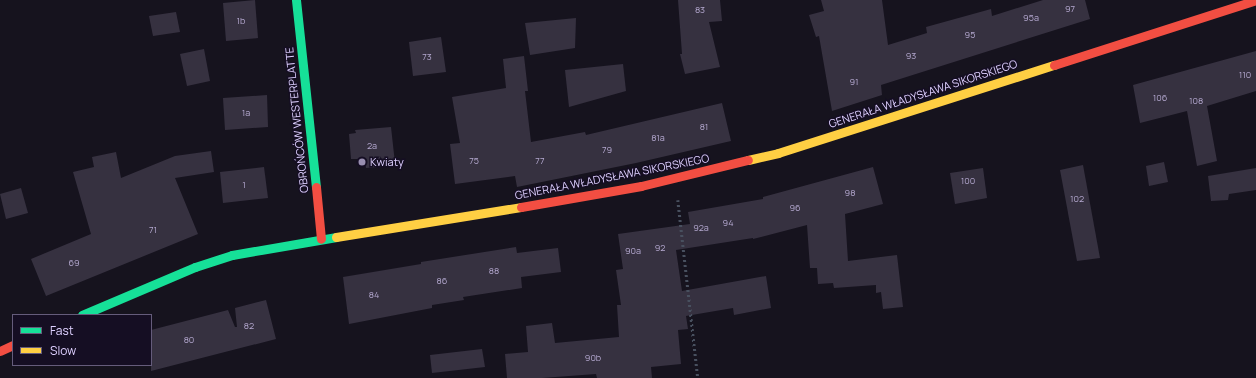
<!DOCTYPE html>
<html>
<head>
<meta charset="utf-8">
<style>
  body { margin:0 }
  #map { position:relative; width:1256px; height:378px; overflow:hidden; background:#16131e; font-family:Manrope,sans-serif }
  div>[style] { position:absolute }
  .building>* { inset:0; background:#363140 }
  .path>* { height:2.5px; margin-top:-1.25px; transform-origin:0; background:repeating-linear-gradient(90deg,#48505f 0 2px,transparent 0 5px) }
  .fast>* { height:9px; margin:-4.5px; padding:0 4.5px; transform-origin:4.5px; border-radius:4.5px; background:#16e098 }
  .slow>* { height:9px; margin:-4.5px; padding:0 4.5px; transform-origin:4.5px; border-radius:4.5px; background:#ffcf43 }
  .jam>* { height:9px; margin:-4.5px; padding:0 4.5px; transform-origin:4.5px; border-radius:4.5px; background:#f24e42 }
  .dots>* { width:11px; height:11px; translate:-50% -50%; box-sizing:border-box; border:2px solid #150e23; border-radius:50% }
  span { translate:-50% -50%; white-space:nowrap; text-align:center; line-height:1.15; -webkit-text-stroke:3px #150e23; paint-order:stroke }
  .number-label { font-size:9px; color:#b4a8cf }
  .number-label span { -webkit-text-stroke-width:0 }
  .street-label { font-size:11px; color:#ded0ff }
  .poi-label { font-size:11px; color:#ded0ff }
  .left { translate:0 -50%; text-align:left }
  .legend { position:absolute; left:12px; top:314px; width:140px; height:52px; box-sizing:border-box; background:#150e23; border:1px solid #655c7b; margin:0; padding:5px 7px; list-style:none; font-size:12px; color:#ded0ff }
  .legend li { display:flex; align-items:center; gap:8px; height:20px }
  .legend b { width:20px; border:1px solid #655c7b }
</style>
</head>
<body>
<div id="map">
  <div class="building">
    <i style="clip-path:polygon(255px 0,258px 38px,226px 41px,223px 3px)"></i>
    <i style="clip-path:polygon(678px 0,720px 0,722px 21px,709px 22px,720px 67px,685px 74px,680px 54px,682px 54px)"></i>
    <i style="clip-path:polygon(821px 0,882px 0,888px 45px,927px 33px,926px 27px,991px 9px,992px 16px,1043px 0,1085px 0,1090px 19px,881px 85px,882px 95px,832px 111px,819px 36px,816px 37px,809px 15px,824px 11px)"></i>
    <i style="clip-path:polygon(176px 12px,180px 32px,153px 36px,149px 16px)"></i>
    <i style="clip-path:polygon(576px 18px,575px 48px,530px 55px,525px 23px)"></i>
    <i style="clip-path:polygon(441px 37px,446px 72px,413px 76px,409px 42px)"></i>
    <i style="clip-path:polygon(204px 49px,210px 81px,187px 86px,180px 54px)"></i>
    <i style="clip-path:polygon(1256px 51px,1256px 91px,1207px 106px,1217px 161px,1197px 166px,1187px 111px,1140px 123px,1133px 85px)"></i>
    <i style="clip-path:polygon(524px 56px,528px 91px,525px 91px,531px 142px,585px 132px,586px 135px,722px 103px,731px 141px,636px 163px,517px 187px,515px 176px,455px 184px,450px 144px,460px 143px,452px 97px,506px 88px,503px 59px)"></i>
    <i style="clip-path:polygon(623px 64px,626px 91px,569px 107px,565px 70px)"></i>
    <i style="clip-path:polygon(267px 95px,268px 127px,225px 130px,223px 98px)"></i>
    <i style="clip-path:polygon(391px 127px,395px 163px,391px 163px,391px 166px,366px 168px,364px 159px,351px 159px,349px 134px,356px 133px,355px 130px)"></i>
    <i style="clip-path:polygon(211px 151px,214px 172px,175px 178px,198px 234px,46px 296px,31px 259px,91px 234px,73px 172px,94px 167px,92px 157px,116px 152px,121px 178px,175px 156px)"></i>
    <i style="clip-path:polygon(1164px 162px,1168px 182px,1149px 186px,1146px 166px)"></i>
    <i style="clip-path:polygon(1083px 165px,1100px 258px,1077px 261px,1060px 170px)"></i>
    <i style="clip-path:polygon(264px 167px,268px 198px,223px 203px,220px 172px)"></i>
    <i style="clip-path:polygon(873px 167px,883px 204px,845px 214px,848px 261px,897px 255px,903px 307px,883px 309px,881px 292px,876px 293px,876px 285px,834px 288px,833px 283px,818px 284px,817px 268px,810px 268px,807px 225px,753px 239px,753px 238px,676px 250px,682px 291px,766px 276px,771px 308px,734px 315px,733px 308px,686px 316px,688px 329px,678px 330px,681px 364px,651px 367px,652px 378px,597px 378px,596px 374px,542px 378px,507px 378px,505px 354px,528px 352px,526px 326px,552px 323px,555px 343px,619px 337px,617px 305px,621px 305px,616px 270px,623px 269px,618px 234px,690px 224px,688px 212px,763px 199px,763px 197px)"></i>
    <i style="clip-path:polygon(983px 168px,987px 198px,955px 204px,950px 173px)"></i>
    <i style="clip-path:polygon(1256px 168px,1256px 190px,1229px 194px,1228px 200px,1211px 201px,1208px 176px)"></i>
    <i style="clip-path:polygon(21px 188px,28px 213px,6px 219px,0 194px)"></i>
    <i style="clip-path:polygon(516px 247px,517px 253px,558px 248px,561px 272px,521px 277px,522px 288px,463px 297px,464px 300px,432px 305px,432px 308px,349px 324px,343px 277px,421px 264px,421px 262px)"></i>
    <i style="clip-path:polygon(266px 300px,276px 339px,151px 371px,151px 330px,228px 310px,235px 327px,237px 327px,235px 308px)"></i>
    <i style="clip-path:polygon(482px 349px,485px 367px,432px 373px,430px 355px)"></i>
  </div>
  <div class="path">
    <i style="left:678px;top:200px;width:179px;rotate:83.6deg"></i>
  </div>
  <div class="fast">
    <i style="left:296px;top:0;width:188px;rotate:83.9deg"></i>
    <i style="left:82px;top:315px;width:123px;rotate:-23deg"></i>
    <i style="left:195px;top:267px;width:39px;rotate:-18deg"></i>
    <i style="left:232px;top:255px;width:106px;rotate:-9.8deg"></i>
  </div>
  <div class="slow">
    <i style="left:748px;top:160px;width:31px;rotate:-13deg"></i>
    <i style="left:778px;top:153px;width:290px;rotate:-17.7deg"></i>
    <i style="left:336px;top:237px;width:187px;rotate:-9.2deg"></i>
  </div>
  <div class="jam">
    <i style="left:1054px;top:65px;width:212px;rotate:-17.8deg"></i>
    <i style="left:316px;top:187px;width:52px;rotate:84.5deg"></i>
    <i style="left:521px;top:207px;width:122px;rotate:-9.9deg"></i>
    <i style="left:641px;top:186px;width:110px;rotate:-13.7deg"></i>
    <i style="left:0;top:351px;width:14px;rotate:-25deg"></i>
  </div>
  <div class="dots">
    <i style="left:362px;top:162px;background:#988eb0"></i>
  </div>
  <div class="number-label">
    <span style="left:1070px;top:9px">97</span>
    <span style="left:700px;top:10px">83</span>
    <span style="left:1031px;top:18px">95a</span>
    <span style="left:241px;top:21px">1b</span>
    <span style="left:970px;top:35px">95</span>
    <span style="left:911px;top:56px">93</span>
    <span style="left:427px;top:57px">73</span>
    <span style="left:1245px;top:75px">110</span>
    <span style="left:854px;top:82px">91</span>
    <span style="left:1160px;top:98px">106</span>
    <span style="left:1196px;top:101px">108</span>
    <span style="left:246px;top:113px">1a</span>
    <span style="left:704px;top:127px">81</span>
    <span style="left:658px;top:138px">81a</span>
    <span style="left:372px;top:146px">2a</span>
    <span style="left:607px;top:150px">79</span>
    <span style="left:474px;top:161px">75</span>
    <span style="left:540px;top:161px">77</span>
    <span style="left:968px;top:181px">100</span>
    <span style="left:244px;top:185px">1</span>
    <span style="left:850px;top:193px">98</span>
    <span style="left:1077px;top:199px">102</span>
    <span style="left:795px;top:208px">96</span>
    <span style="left:728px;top:223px">94</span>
    <span style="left:701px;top:228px">92a</span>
    <span style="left:153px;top:230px">71</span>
    <span style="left:660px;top:248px">92</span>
    <span style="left:633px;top:251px">90a</span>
    <span style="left:74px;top:263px">69</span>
    <span style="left:494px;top:271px">88</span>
    <span style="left:442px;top:281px">86</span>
    <span style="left:374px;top:295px">84</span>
    <span style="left:249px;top:326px">82</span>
    <span style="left:189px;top:340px">80</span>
    <span style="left:593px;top:358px">90b</span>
  </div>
  <div class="street-label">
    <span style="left:923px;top:94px;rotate:-18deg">GENERAŁA WŁADYSŁAWA SIKORSKIEGO</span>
    <span style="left:297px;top:120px;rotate:-96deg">OBROŃCÓW WESTERPLATTE</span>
    <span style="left:612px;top:177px;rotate:-11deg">GENERAŁA WŁADYSŁAWA SIKORSKIEGO</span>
  </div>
  <div class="poi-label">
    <span class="left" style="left:370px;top:162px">Kwiaty</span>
  </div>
  <ul class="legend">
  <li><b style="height:5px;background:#16e098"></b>Fast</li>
  <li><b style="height:5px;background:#ffcf43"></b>Slow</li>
  </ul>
</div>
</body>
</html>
